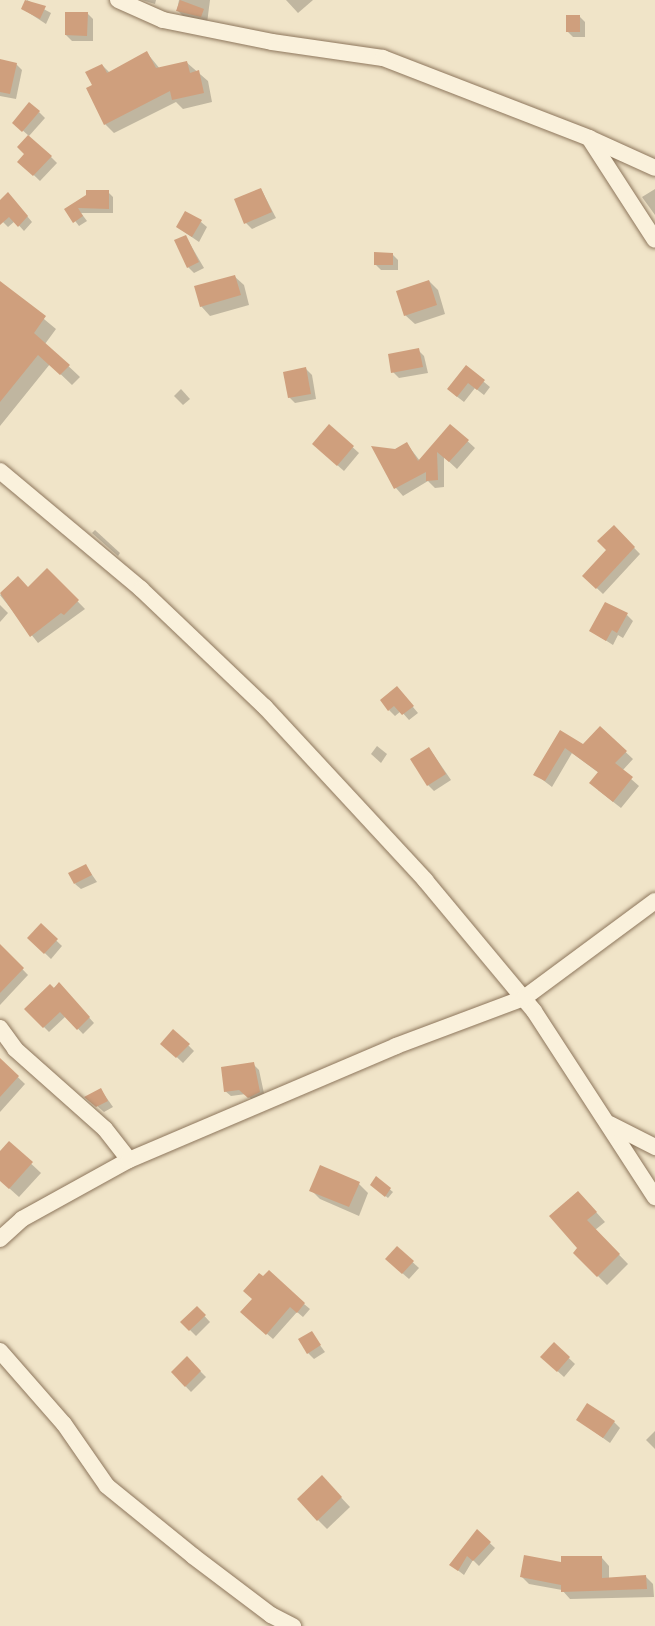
<!DOCTYPE html>
<html>
<head>
<meta charset="utf-8">
<style>
  body { margin:0 }
  #map { position:relative; width:655px; height:1626px; overflow:hidden; background:#f0e4c8; font-family:Literata,serif }
  div>[style] { position:absolute }
  .shadow>* { inset:0; background:#0003 }
  .building>* { inset:0; background:#cf9f7d }
  .roads { filter:drop-shadow(0 0 2px #8d765c) drop-shadow(0 0 2px #8d765c) }
  .minor>* { height:16px; margin:-8px; padding:0 8px; transform-origin:8px; border-radius:8px; background:#faf1dc }
  span { translate:-50% -50%; white-space:nowrap; text-align:center; line-height:1.15; -webkit-text-stroke:6px #f7eed8; paint-order:stroke }
</style>
</head>
<body>
<div id="map">
  <div class="shadow">
    <i style="clip-path:polygon(27px 0,51px 13px,46px 24px,23px 9px)"></i>
    <i style="clip-path:polygon(142px 0,156px 0,155px 4px)"></i>
    <i style="clip-path:polygon(179px 0,210px 0,207px 23px,184px 17px,177px 10px)"></i>
    <i style="clip-path:polygon(286px 0,313px 0,298px 13px)"></i>
    <i style="clip-path:polygon(87px 13px,93px 19px,93px 41px,72px 41px,66px 35px)"></i>
    <i style="clip-path:polygon(579px 16px,585px 22px,585px 37px,573px 37px,567px 31px)"></i>
    <i style="clip-path:polygon(147px 53px,160px 69px,186px 62px,208px 81px,212px 102px,183px 109px,176px 102px,114px 133px,105px 124px,94px 86px,102px 65px,110px 73px)"></i>
    <i style="clip-path:polygon(0 60px,16px 64px,22px 70px,16px 99px,0 96px)"></i>
    <i style="clip-path:polygon(39px 112px,45px 118px,29px 136px,20px 128px)"></i>
    <i style="clip-path:polygon(26px 154px,51px 157px,57px 163px,40px 181px,19px 161px)"></i>
    <i style="clip-path:polygon(261px 189px,276px 218px,252px 229px,246px 223px)"></i>
    <i style="clip-path:polygon(655px 189px,655px 215px,642px 197px)"></i>
    <i style="clip-path:polygon(108px 192px,113px 197px,113px 213px,81px 213px,87px 221px,79px 226px,66px 209px)"></i>
    <i style="clip-path:polygon(13px 199px,32px 222px,24px 231px,15px 221px,8px 227px,0 219px,0 202px)"></i>
    <i style="clip-path:polygon(201px 222px,207px 227px,199px 242px,177px 227px)"></i>
    <i style="clip-path:polygon(186px 237px,204px 268px,194px 273px,188px 267px)"></i>
    <i style="clip-path:polygon(392px 254px,398px 260px,398px 270px,381px 270px,375px 264px)"></i>
    <i style="clip-path:polygon(234px 276px,244px 285px,249px 305px,210px 316px,201px 306px)"></i>
    <i style="clip-path:polygon(429px 281px,438px 290px,445px 314px,415px 324px,405px 315px)"></i>
    <i style="clip-path:polygon(4px 286px,56px 329px,45px 344px,80px 377px,72px 385px,50px 364px,0 426px,0 291px)"></i>
    <i style="clip-path:polygon(418px 350px,424px 356px,428px 373px,399px 378px,393px 372px)"></i>
    <i style="clip-path:polygon(466px 367px,490px 387px,484px 395px,475px 388px,464px 402px,455px 395px)"></i>
    <i style="clip-path:polygon(306px 369px,312px 375px,316px 399px,295px 403px,289px 397px)"></i>
    <i style="clip-path:polygon(181px 389px,190px 399px,183px 405px,174px 396px)"></i>
    <i style="clip-path:polygon(329px 426px,359px 453px,344px 471px,320px 450px)"></i>
    <i style="clip-path:polygon(451px 426px,475px 448px,457px 469px,444px 457px,444px 487px,435px 488px,428px 481px,403px 496px,396px 488px,395px 450px,407px 444px,420px 461px)"></i>
    <i style="clip-path:polygon(614px 527px,640px 554px,603px 594px,584px 576px,608px 550px)"></i>
    <i style="clip-path:polygon(95px 530px,120px 553px,118px 556px,92px 533px)"></i>
    <i style="clip-path:polygon(47px 570px,85px 609px,38px 643px,0 595px,18px 578px,29px 589px)"></i>
    <i style="clip-path:polygon(0 605px,8px 613px,0 622px)"></i>
    <i style="clip-path:polygon(627px 615px,633px 621px,623px 638px,618px 635px,613px 645px,591px 631px)"></i>
    <i style="clip-path:polygon(402px 694px,418px 713px,409px 720px,401px 711px,395px 716px,389px 710px)"></i>
    <i style="clip-path:polygon(600px 728px,633px 759px,622px 771px,639px 786px,621px 808px,598px 790px,599px 773px,572px 753px,552px 787px,535px 774px,560px 732px,583px 746px)"></i>
    <i style="clip-path:polygon(377px 746px,387px 754px,381px 763px,371px 754px)"></i>
    <i style="clip-path:polygon(429px 748px,451px 780px,434px 791px,428px 785px)"></i>
    <i style="clip-path:polygon(86px 866px,97px 882px,81px 889px,75px 884px)"></i>
    <i style="clip-path:polygon(41px 926px,62px 946px,51px 959px,29px 938px)"></i>
    <i style="clip-path:polygon(4px 950px,28px 975px,0 1005px,0 954px)"></i>
    <i style="clip-path:polygon(59px 984px,94px 1023px,83px 1034px,66px 1016px,49px 1032px,26px 1009px)"></i>
    <i style="clip-path:polygon(174px 1031px,194px 1051px,183px 1063px,162px 1043px)"></i>
    <i style="clip-path:polygon(0 1060px,25px 1084px,0 1112px)"></i>
    <i style="clip-path:polygon(253px 1064px,259px 1070px,265px 1098px,255px 1103px,246px 1094px,231px 1096px,225px 1091px)"></i>
    <i style="clip-path:polygon(101px 1090px,113px 1107px,104px 1112px,87px 1097px)"></i>
    <i style="clip-path:polygon(9px 1143px,41px 1173px,19px 1197px,0 1180px,0 1153px)"></i>
    <i style="clip-path:polygon(377px 1179px,393px 1192px,388px 1198px,374px 1187px)"></i>
    <i style="clip-path:polygon(359px 1184px,368px 1193px,359px 1216px,320px 1199px,311px 1190px)"></i>
    <i style="clip-path:polygon(587px 1202px,605px 1222px,595px 1230px,628px 1264px,607px 1285px,575px 1253px,579px 1248px)"></i>
    <i style="clip-path:polygon(397px 1248px,419px 1268px,409px 1279px,393px 1265px)"></i>
    <i style="clip-path:polygon(304px 1304px,310px 1309px,303px 1317px,297px 1312px,273px 1339px,242px 1312px)"></i>
    <i style="clip-path:polygon(197px 1308px,210px 1322px,196px 1336px,182px 1322px)"></i>
    <i style="clip-path:polygon(311px 1333px,325px 1352px,314px 1359px,308px 1353px)"></i>
    <i style="clip-path:polygon(554px 1344px,575px 1364px,564px 1377px,542px 1357px)"></i>
    <i style="clip-path:polygon(187px 1358px,206px 1377px,191px 1392px,173px 1373px)"></i>
    <i style="clip-path:polygon(578px 1420px,614px 1422px,620px 1428px,610px 1443px)"></i>
    <i style="clip-path:polygon(655px 1431px,655px 1449px,646px 1440px)"></i>
    <i style="clip-path:polygon(322px 1477px,350px 1507px,327px 1529px,318px 1520px)"></i>
    <i style="clip-path:polygon(478px 1532px,495px 1548px,479px 1566px,473px 1560px,464px 1575px,451px 1565px)"></i>
    <i style="clip-path:polygon(602px 1558px,609px 1566px,609px 1579px,645px 1576px,653px 1584px,654px 1597px,570px 1599px,562px 1590px,529px 1584px,521px 1576px)"></i>
  </div>
  <div class="building">
    <i style="clip-path:polygon(25px 0,46px 6px,40px 19px,21px 9px)"></i>
    <i style="clip-path:polygon(180px 0,204px 9px,201px 17px,176px 11px)"></i>
    <i style="clip-path:polygon(65px 12px,88px 12px,87px 36px,65px 35px)"></i>
    <i style="clip-path:polygon(566px 15px,580px 15px,580px 32px,566px 32px)"></i>
    <i style="clip-path:polygon(147px 51px,156px 68px,187px 61px,190px 73px,199px 70px,204px 93px,172px 100px,170px 91px,104px 125px,86px 88px,92px 85px,85px 72px,102px 64px,107px 73px)"></i>
    <i style="clip-path:polygon(0 59px,17px 63px,10px 94px,0 92px)"></i>
    <i style="clip-path:polygon(29px 102px,40px 111px,22px 132px,12px 123px)"></i>
    <i style="clip-path:polygon(28px 135px,52px 156px,33px 176px,17px 162px,24px 154px,17px 147px)"></i>
    <i style="clip-path:polygon(261px 188px,272px 212px,244px 224px,234px 199px)"></i>
    <i style="clip-path:polygon(86px 190px,109px 190px,109px 209px,78px 208px,83px 216px,73px 223px,64px 209px,86px 195px)"></i>
    <i style="clip-path:polygon(8px 192px,28px 216px,18px 227px,9px 217px,0 225px,0 200px)"></i>
    <i style="clip-path:polygon(185px 211px,202px 220px,192px 237px,176px 227px)"></i>
    <i style="clip-path:polygon(186px 235px,199px 262px,187px 268px,174px 240px)"></i>
    <i style="clip-path:polygon(374px 252px,393px 253px,393px 265px,374px 265px)"></i>
    <i style="clip-path:polygon(235px 275px,241px 295px,200px 307px,194px 286px)"></i>
    <i style="clip-path:polygon(429px 280px,437px 305px,404px 316px,396px 291px)"></i>
    <i style="clip-path:polygon(0 281px,46px 316px,34px 333px,70px 365px,60px 375px,38px 355px,0 402px)"></i>
    <i style="clip-path:polygon(419px 348px,423px 367px,391px 373px,388px 354px)"></i>
    <i style="clip-path:polygon(466px 365px,485px 380px,477px 390px,468px 383px,457px 397px,447px 389px)"></i>
    <i style="clip-path:polygon(306px 367px,311px 394px,288px 398px,283px 372px)"></i>
    <i style="clip-path:polygon(329px 424px,354px 446px,337px 466px,312px 444px)"></i>
    <i style="clip-path:polygon(450px 424px,469px 440px,449px 462px,437px 452px,438px 480px,426px 481px,426px 472px,394px 489px,371px 446px,395px 449px,407px 442px,418px 461px)"></i>
    <i style="clip-path:polygon(614px 525px,635px 547px,596px 589px,582px 576px,606px 550px,597px 541px)"></i>
    <i style="clip-path:polygon(47px 568px,79px 600px,64px 615px,61px 613px,30px 637px,0 593px,18px 576px,28px 587px)"></i>
    <i style="clip-path:polygon(605px 602px,628px 613px,617px 633px,612px 630px,606px 641px,589px 631px)"></i>
    <i style="clip-path:polygon(397px 686px,414px 706px,402px 715px,394px 706px,388px 711px,380px 700px)"></i>
    <i style="clip-path:polygon(600px 726px,627px 751px,615px 763px,633px 777px,613px 802px,589px 783px,598px 772px,565px 748px,545px 781px,533px 775px,560px 730px,583px 744px)"></i>
    <i style="clip-path:polygon(429px 747px,446px 774px,427px 786px,410px 759px)"></i>
    <i style="clip-path:polygon(86px 864px,92px 875px,74px 884px,68px 873px)"></i>
    <i style="clip-path:polygon(41px 923px,58px 939px,44px 954px,27px 938px)"></i>
    <i style="clip-path:polygon(0 944px,24px 968px,0 993px)"></i>
    <i style="clip-path:polygon(59px 982px,90px 1017px,77px 1030px,60px 1012px,43px 1028px,24px 1009px,50px 984px,54px 988px)"></i>
    <i style="clip-path:polygon(173px 1029px,190px 1044px,176px 1058px,160px 1044px)"></i>
    <i style="clip-path:polygon(0 1058px,19px 1076px,0 1097px)"></i>
    <i style="clip-path:polygon(254px 1062px,260px 1092px,248px 1098px,239px 1090px,224px 1092px,221px 1067px)"></i>
    <i style="clip-path:polygon(101px 1088px,108px 1101px,96px 1107px,84px 1097px)"></i>
    <i style="clip-path:polygon(9px 1141px,33px 1162px,9px 1189px,0 1181px,0 1151px)"></i>
    <i style="clip-path:polygon(320px 1165px,360px 1182px,349px 1207px,309px 1191px)"></i>
    <i style="clip-path:polygon(376px 1176px,391px 1188px,385px 1197px,370px 1185px)"></i>
    <i style="clip-path:polygon(578px 1191px,597px 1212px,587px 1220px,620px 1254px,597px 1277px,573px 1253px,577px 1248px,549px 1216px)"></i>
    <i style="clip-path:polygon(397px 1246px,414px 1261px,402px 1274px,385px 1259px)"></i>
    <i style="clip-path:polygon(269px 1270px,305px 1303px,297px 1313px,290px 1307px,266px 1335px,240px 1312px,252px 1299px,243px 1291px,259px 1273px,263px 1276px)"></i>
    <i style="clip-path:polygon(197px 1306px,206px 1315px,189px 1331px,180px 1322px)"></i>
    <i style="clip-path:polygon(312px 1331px,321px 1345px,307px 1354px,298px 1339px)"></i>
    <i style="clip-path:polygon(554px 1342px,570px 1357px,557px 1372px,540px 1357px)"></i>
    <i style="clip-path:polygon(187px 1356px,201px 1371px,185px 1387px,171px 1372px)"></i>
    <i style="clip-path:polygon(587px 1403px,615px 1421px,603px 1438px,576px 1420px)"></i>
    <i style="clip-path:polygon(322px 1475px,342px 1497px,317px 1521px,297px 1499px)"></i>
    <i style="clip-path:polygon(477px 1529px,491px 1542px,473px 1561px,467px 1556px,458px 1571px,449px 1565px)"></i>
    <i style="clip-path:polygon(524px 1555px,561px 1562px,561px 1556px,602px 1556px,602px 1578px,646px 1575px,647px 1589px,561px 1592px,561px 1585px,520px 1577px)"></i>
  </div>
  <div class="roads">
    <div class="minor">
      <i style="left:118px;top:0;width:49px;rotate:24deg"></i>
      <i style="left:163px;top:20px;width:111px;rotate:11.4deg"></i>
      <i style="left:272px;top:42px;width:112px;rotate:8.2deg"></i>
      <i style="left:383px;top:58px;width:221px;rotate:21.2deg"></i>
      <i style="left:589px;top:138px;width:72px;rotate:24.4deg"></i>
      <i style="left:589px;top:138px;width:121px;rotate:57.1deg"></i>
      <i style="left:0;top:471px;width:184px;rotate:39.9deg"></i>
      <i style="left:141px;top:589px;width:171px;rotate:43.6deg"></i>
      <i style="left:265px;top:707px;width:236px;rotate:47.2deg"></i>
      <i style="left:425px;top:880px;width:170px;rotate:50.2deg"></i>
      <i style="left:534px;top:1011px;width:222px;rotate:57deg"></i>
      <i style="left:0;top:1028px;width:26px;rotate:54deg"></i>
      <i style="left:15px;top:1049px;width:120px;rotate:41.6deg"></i>
      <i style="left:105px;top:1129px;width:39px;rotate:52deg"></i>
      <i style="left:610px;top:1124px;width:51px;rotate:27.1deg"></i>
      <i style="left:0;top:1239px;width:30px;rotate:-42deg"></i>
      <i style="left:22px;top:1219px;width:122px;rotate:-28.9deg"></i>
      <i style="left:129px;top:1160px;width:290px;rotate:-23.1deg"></i>
      <i style="left:396px;top:1046px;width:137px;rotate:-20.6deg"></i>
      <i style="left:524px;top:998px;width:163px;rotate:-36.5deg"></i>
      <i style="left:0;top:1351px;width:97px;rotate:48.8deg"></i>
      <i style="left:64px;top:1424px;width:75px;rotate:55.3deg"></i>
      <i style="left:107px;top:1486px;width:111px;rotate:39.1deg"></i>
      <i style="left:193px;top:1556px;width:98px;rotate:37.1deg"></i>
      <i style="left:271px;top:1615px;width:25px;rotate:27deg"></i>
    </div>
  </div>
</div>
</body>
</html>
